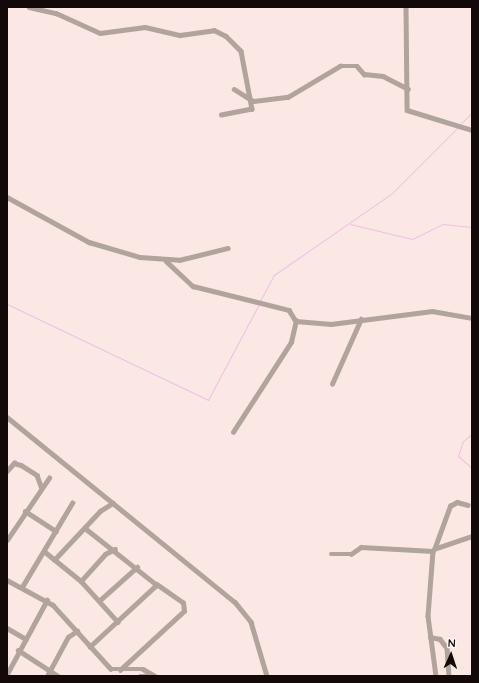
<!DOCTYPE html>
<html>
<head>
<meta charset="utf-8">
<style>
  body { margin:0 }
  #map { position:relative; width:479px; height:683px; overflow:hidden; background:#fbe7e4; font-family:Quicksand,sans-serif }
  div>[style] { position:absolute }
  .stream>* { height:1px; margin:-0.5px; padding:0 0.5px; transform-origin:0.5px; border-radius:0.5px; background:#eec0e6 }
  .minor>* { height:4.5px; margin:-2.25px; padding:0 2.25px; transform-origin:2.25px; border-radius:2.25px; background:#b0a49d }
  span { translate:-50% -50%; white-space:nowrap; text-align:center; line-height:1.15; -webkit-text-stroke:3px #fff8f7; paint-order:stroke }
  .frame { position:absolute; inset:0; border:8px solid #130908; pointer-events:none }
  .north { position:absolute; left:431px; top:635px; width:40px; height:40px; -webkit-text-stroke:3px #fff8f7; paint-order:stroke; rotate:3deg; font-size:11px; font-weight:700; line-height:16px; text-align:center; color:#130908 }
  .north::after { content:''; display:block; margin:auto; width:14px; height:18px; background:#130908; clip-path:polygon(50% 0,100% 100%,50% 72%,0 100%) }
</style>
</head>
<body>
<div id="map">
  <div class="stream">
    <i style="left:460px;top:124px;width:16px;rotate:-43deg"></i>
    <i style="left:350px;top:224px;width:64px;rotate:13.6deg"></i>
    <i style="left:412px;top:239px;width:34px;rotate:-26deg"></i>
    <i style="left:443px;top:224px;width:29px;rotate:6deg"></i>
    <i style="left:260px;top:301px;width:30px;rotate:-62deg"></i>
    <i style="left:274px;top:275px;width:142px;rotate:-34.7deg"></i>
    <i style="left:391px;top:194px;width:93px;rotate:-45deg"></i>
    <i style="left:7px;top:304px;width:223px;rotate:25.5deg"></i>
    <i style="left:208px;top:400px;width:109px;rotate:-62deg"></i>
    <i style="left:472px;top:434px;width:11px;rotate:142deg"></i>
    <i style="left:463px;top:441px;width:16px;rotate:108deg"></i>
    <i style="left:458px;top:456px;width:18px;rotate:41deg"></i>
  </div>
  <div class="minor">
    <i style="left:29px;top:7px;width:28px;rotate:13deg"></i>
    <i style="left:56px;top:13px;width:48px;rotate:24.4deg"></i>
    <i style="left:100px;top:33px;width:45px;rotate:-7.6deg"></i>
    <i style="left:145px;top:27px;width:36px;rotate:13deg"></i>
    <i style="left:180px;top:35px;width:34px;rotate:-8deg"></i>
    <i style="left:214px;top:30px;width:13px;rotate:27deg"></i>
    <i style="left:226px;top:36px;width:21px;rotate:45deg"></i>
    <i style="left:241px;top:51px;width:59px;rotate:79.3deg"></i>
    <i style="left:252px;top:109px;width:31px;rotate:169deg"></i>
    <i style="left:406px;top:7px;width:103px;rotate:89.4deg"></i>
    <i style="left:407px;top:110px;width:68px;rotate:17.1deg"></i>
    <i style="left:234px;top:89px;width:22px;rotate:32deg"></i>
    <i style="left:253px;top:101px;width:35px;rotate:-7deg"></i>
    <i style="left:288px;top:97px;width:61px;rotate:-30.8deg"></i>
    <i style="left:340px;top:66px;width:17px"></i>
    <i style="left:357px;top:66px;width:11px;rotate:49deg"></i>
    <i style="left:364px;top:74px;width:19px;rotate:6deg"></i>
    <i style="left:383px;top:76px;width:28px;rotate:27deg"></i>
    <i style="left:7px;top:197px;width:94px;rotate:28.8deg"></i>
    <i style="left:89px;top:242px;width:53px;rotate:16.4deg"></i>
    <i style="left:140px;top:257px;width:39px;rotate:4deg"></i>
    <i style="left:179px;top:260px;width:50px;rotate:-13.8deg"></i>
    <i style="left:166px;top:261px;width:37px;rotate:43deg"></i>
    <i style="left:193px;top:286px;width:99px;rotate:14deg"></i>
    <i style="left:289px;top:310px;width:13px;rotate:58deg"></i>
    <i style="left:332px;top:384px;width:71px;rotate:-66deg"></i>
    <i style="left:7px;top:417px;width:294px;rotate:39.1deg"></i>
    <i style="left:235px;top:602px;width:26px;rotate:51deg"></i>
    <i style="left:251px;top:622px;width:56px;rotate:73.5deg"></i>
    <i style="left:233px;top:432px;width:107px;rotate:-57.2deg"></i>
    <i style="left:291px;top:342px;width:22px;rotate:-77deg"></i>
    <i style="left:296px;top:321px;width:35px;rotate:5deg"></i>
    <i style="left:331px;top:324px;width:102px;rotate:-7.3deg"></i>
    <i style="left:432px;top:311px;width:41px;rotate:9.9deg"></i>
    <i style="left:7px;top:471px;width:11px;rotate:-49deg"></i>
    <i style="left:14px;top:463px;width:7px;rotate:16deg"></i>
    <i style="left:21px;top:465px;width:19px;rotate:32deg"></i>
    <i style="left:37px;top:475px;width:12px;rotate:70deg"></i>
    <i style="left:25px;top:511px;width:37px;rotate:33deg"></i>
    <i style="left:85px;top:528px;width:92px;rotate:38.4deg"></i>
    <i style="left:157px;top:585px;width:91px;rotate:137.2deg"></i>
    <i style="left:7px;top:540px;width:75px;rotate:-55.9deg"></i>
    <i style="left:435px;top:547px;width:44px;rotate:-69.9deg"></i>
    <i style="left:450px;top:506px;width:8px;rotate:-30deg"></i>
    <i style="left:457px;top:502px;width:11px;rotate:15deg"></i>
    <i style="left:434px;top:549px;width:40px;rotate:-18.9deg"></i>
    <i style="left:44px;top:551px;width:48px;rotate:39deg"></i>
    <i style="left:81px;top:581px;width:55px;rotate:47.9deg"></i>
    <i style="left:331px;top:554px;width:20px"></i>
    <i style="left:351px;top:554px;width:12px;rotate:-35deg"></i>
    <i style="left:361px;top:547px;width:72px;rotate:3.2deg"></i>
    <i style="left:433px;top:551px;width:65px;rotate:94.4deg"></i>
    <i style="left:428px;top:616px;width:61px;rotate:82.4deg"></i>
    <i style="left:54px;top:560px;width:67px;rotate:-46.8deg"></i>
    <i style="left:100px;top:511px;width:15px;rotate:-32deg"></i>
    <i style="left:7px;top:580px;width:52px;rotate:28.5deg"></i>
    <i style="left:53px;top:605px;width:86px;rotate:47.8deg"></i>
    <i style="left:111px;top:669px;width:32px"></i>
    <i style="left:143px;top:669px;width:14px;rotate:30deg"></i>
    <i style="left:81px;top:581px;width:36px;rotate:-48deg"></i>
    <i style="left:105px;top:554px;width:11px;rotate:-27deg"></i>
    <i style="left:22px;top:587px;width:98px;rotate:-59.2deg"></i>
    <i style="left:99px;top:601px;width:51px;rotate:-41.8deg"></i>
    <i style="left:7px;top:628px;width:22px;rotate:30deg"></i>
    <i style="left:430px;top:637px;width:10px;rotate:11deg"></i>
    <i style="left:440px;top:639px;width:11px;rotate:52deg"></i>
    <i style="left:447px;top:648px;width:28px;rotate:86deg"></i>
    <i style="left:18px;top:650px;width:48px;rotate:33deg"></i>
    <i style="left:120px;top:670px;width:87px;rotate:-42.7deg"></i>
    <i style="left:184px;top:611px;width:8px;rotate:-97deg"></i>
    <i style="left:183px;top:603px;width:32px;rotate:-145deg"></i>
    <i style="left:7px;top:674px;width:84px;rotate:-61.6deg"></i>
    <i style="left:47px;top:676px;width:44px;rotate:-61.7deg"></i>
    <i style="left:68px;top:637px;width:11px;rotate:-34deg"></i>
    <i style="left:140px;top:676px;width:7px"></i>
  </div>
  <div class="frame"></div>
  <div class="north">N</div>
</div>
</body>
</html>
